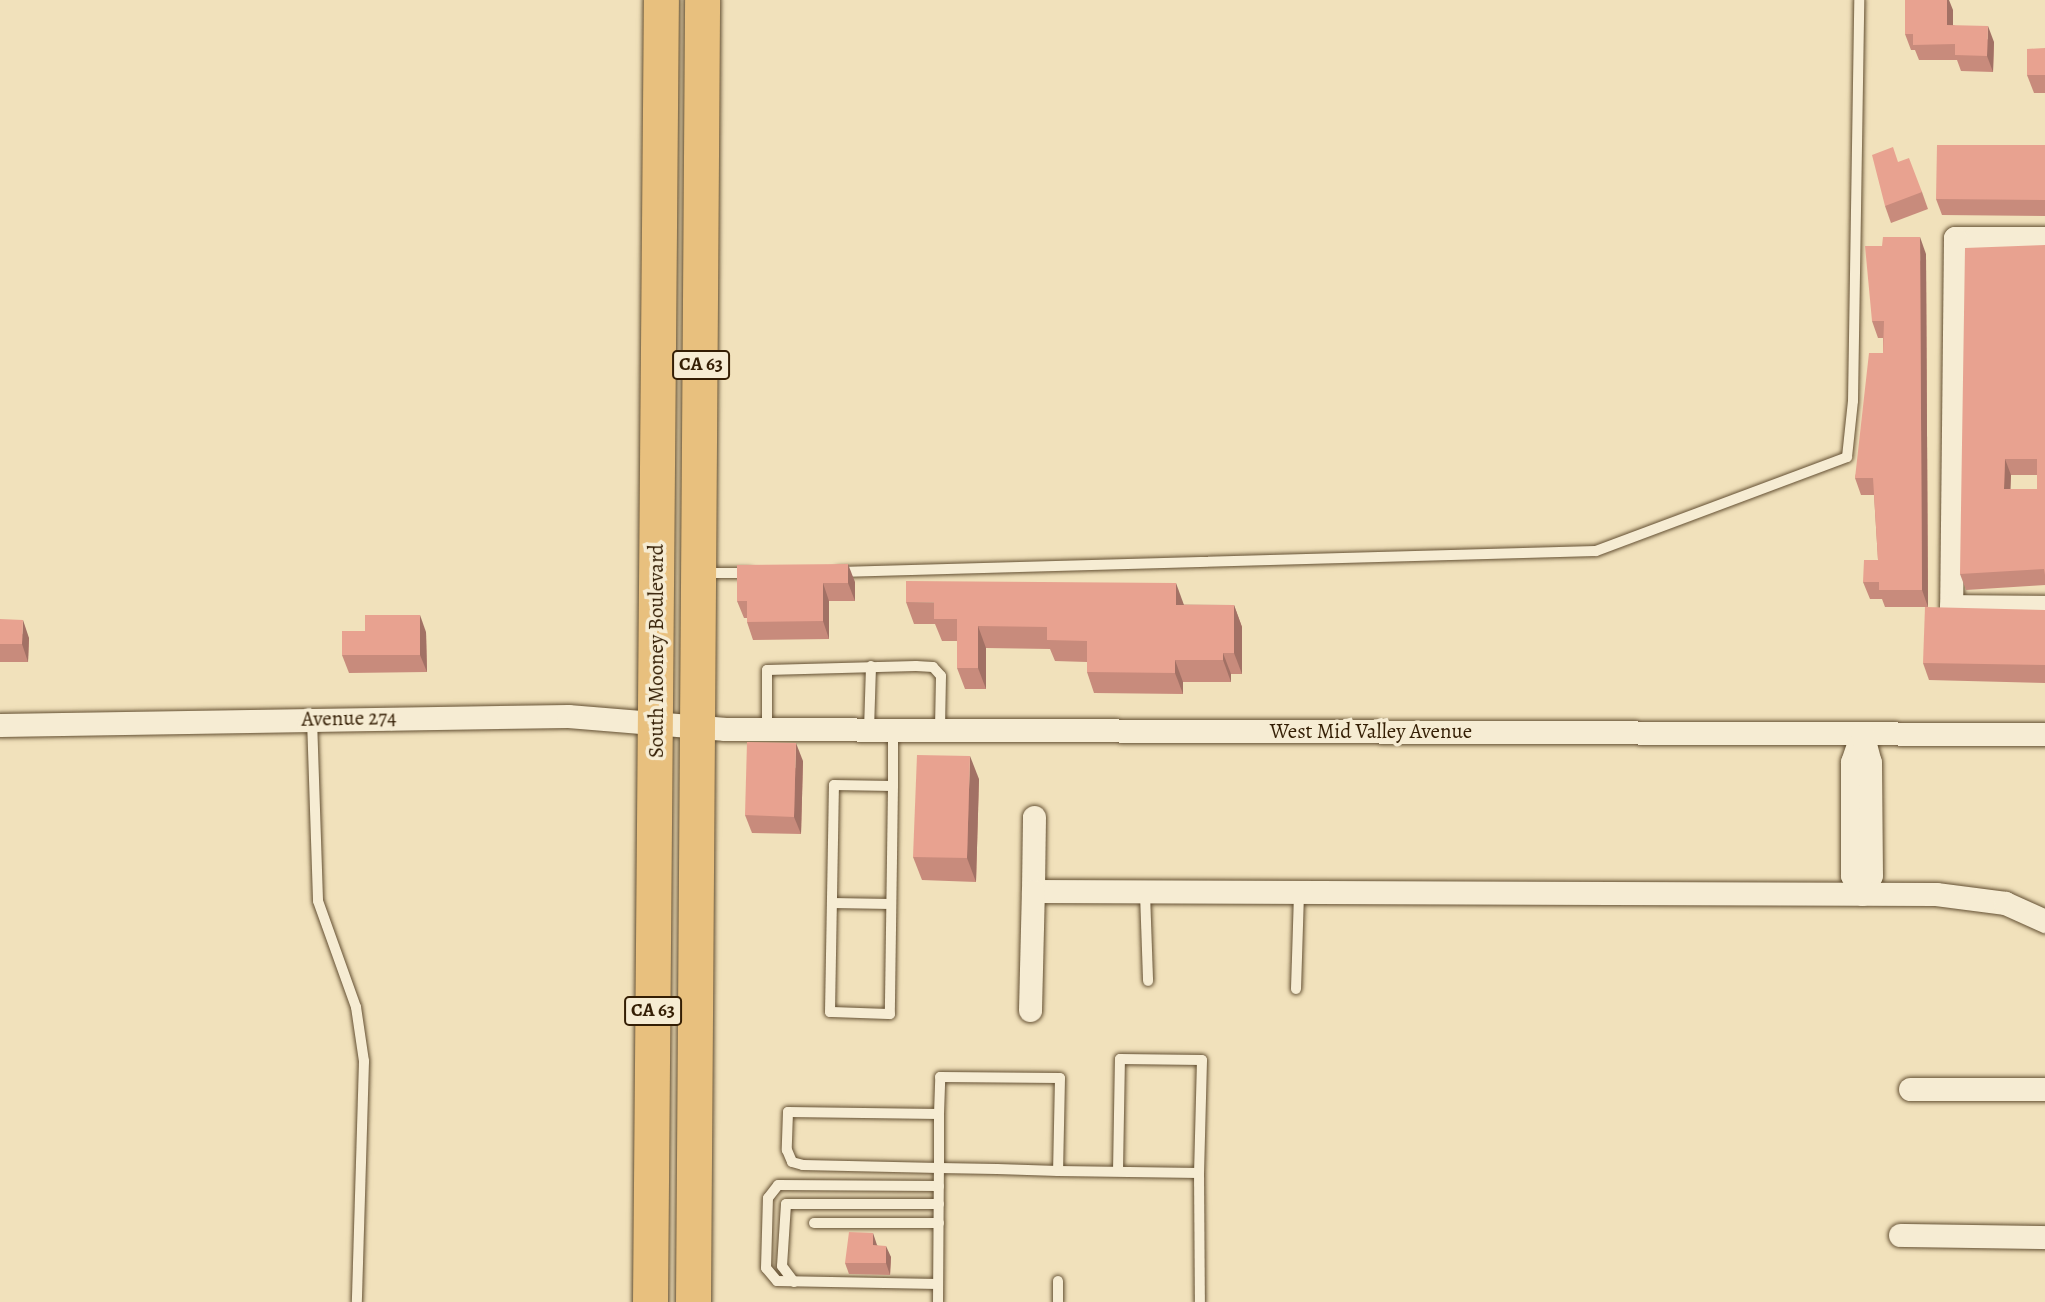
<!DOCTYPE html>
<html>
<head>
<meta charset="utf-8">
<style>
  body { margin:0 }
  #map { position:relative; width:2045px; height:1302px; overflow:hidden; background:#f1e1bb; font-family:Alegreya,serif }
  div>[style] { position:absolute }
  .roads { filter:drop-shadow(0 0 2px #634f32) drop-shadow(0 0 2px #634f32) }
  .lane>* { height:10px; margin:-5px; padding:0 5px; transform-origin:5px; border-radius:5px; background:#f6ecd3 }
  .street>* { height:23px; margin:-11.5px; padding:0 11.5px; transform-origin:11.5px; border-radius:11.5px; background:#f6ecd3 }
  .primary>* { height:35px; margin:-17.5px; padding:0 17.5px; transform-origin:17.5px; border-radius:17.5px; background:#e8c07e }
  .wall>* { inset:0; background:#c88b7c }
  .shaded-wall>* { inset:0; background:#a27165 }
  .building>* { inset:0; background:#e8a290 }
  span { translate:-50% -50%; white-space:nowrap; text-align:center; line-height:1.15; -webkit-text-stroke:7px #f6ecd3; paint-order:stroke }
  .shield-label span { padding:2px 5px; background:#f6ecd3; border:2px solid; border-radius:5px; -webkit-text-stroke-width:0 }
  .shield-label { font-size:19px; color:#341e04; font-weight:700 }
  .street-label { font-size:21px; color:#341e04 }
</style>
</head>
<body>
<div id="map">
  <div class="roads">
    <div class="lane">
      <i style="left:839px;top:572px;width:757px;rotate:-1.59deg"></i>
      <i style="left:1596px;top:551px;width:268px;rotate:-20.5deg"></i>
      <i style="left:1847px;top:457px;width:56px;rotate:-83.9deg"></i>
      <i style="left:1853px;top:401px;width:401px;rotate:-89.1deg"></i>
      <i style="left:702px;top:573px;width:47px"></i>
      <i style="left:312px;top:719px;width:182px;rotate:88.1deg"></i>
      <i style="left:318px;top:901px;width:113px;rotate:70.3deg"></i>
      <i style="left:356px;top:1007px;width:55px;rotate:81.6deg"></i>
      <i style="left:364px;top:1061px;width:241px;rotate:91.7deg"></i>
      <i style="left:767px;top:729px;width:59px;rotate:-90deg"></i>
      <i style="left:767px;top:670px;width:149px;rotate:-1.5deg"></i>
      <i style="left:916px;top:666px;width:17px;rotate:3deg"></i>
      <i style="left:933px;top:667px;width:12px;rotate:48deg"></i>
      <i style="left:941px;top:676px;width:54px;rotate:91.1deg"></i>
      <i style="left:869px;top:730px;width:64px;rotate:-88.2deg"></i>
      <i style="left:893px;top:730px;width:56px;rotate:90deg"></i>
      <i style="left:893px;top:786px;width:228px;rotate:90.8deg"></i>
      <i style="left:890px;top:1014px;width:60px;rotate:-178.1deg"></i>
      <i style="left:830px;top:1012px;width:227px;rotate:-89deg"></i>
      <i style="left:834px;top:785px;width:59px;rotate:1deg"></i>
      <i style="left:1145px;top:893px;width:88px;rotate:88deg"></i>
      <i style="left:832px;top:903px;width:59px;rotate:1deg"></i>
      <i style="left:1296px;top:989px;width:95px;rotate:-88.2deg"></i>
      <i style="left:939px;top:1114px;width:37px;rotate:-88deg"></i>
      <i style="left:940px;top:1077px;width:120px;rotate:0.5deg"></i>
      <i style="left:1060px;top:1078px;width:93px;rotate:91.2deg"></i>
      <i style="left:1118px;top:1171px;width:112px;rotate:-89deg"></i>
      <i style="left:1120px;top:1059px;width:82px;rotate:0.7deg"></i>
      <i style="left:1202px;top:1060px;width:113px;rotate:91.5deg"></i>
      <i style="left:814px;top:1223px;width:125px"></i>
      <i style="left:794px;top:1282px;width:20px;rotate:-127deg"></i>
      <i style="left:782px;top:1266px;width:62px;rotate:-86.3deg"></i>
      <i style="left:786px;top:1204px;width:153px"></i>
      <i style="left:938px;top:1284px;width:161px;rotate:-178.9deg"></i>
      <i style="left:777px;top:1281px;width:17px;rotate:-130deg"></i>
      <i style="left:766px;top:1268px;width:70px;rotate:-88.4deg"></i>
      <i style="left:768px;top:1198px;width:16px;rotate:-52deg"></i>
      <i style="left:778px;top:1185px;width:161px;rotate:0.4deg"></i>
      <i style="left:938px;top:1302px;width:134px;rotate:-89.6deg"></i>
      <i style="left:939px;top:1168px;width:54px;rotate:-90deg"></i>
      <i style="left:939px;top:1114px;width:151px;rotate:-179.2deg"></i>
      <i style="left:788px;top:1112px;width:38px;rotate:92deg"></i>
      <i style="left:787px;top:1150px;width:13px;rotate:67deg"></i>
      <i style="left:792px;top:1162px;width:11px;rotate:15deg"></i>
      <i style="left:803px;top:1165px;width:136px;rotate:1.3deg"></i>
      <i style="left:939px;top:1168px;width:58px;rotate:1deg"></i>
      <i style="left:997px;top:1169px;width:61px;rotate:1.9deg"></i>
      <i style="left:1058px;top:1171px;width:141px;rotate:0.8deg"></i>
      <i style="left:1199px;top:1173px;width:129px;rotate:89.6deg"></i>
      <i style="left:1058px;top:1302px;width:21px;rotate:-90deg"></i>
    </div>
    <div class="street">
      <i style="left:2045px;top:238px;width:90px;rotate:180deg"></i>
      <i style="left:1955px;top:238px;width:368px;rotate:90.6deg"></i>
      <i style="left:1951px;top:606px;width:94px;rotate:0.6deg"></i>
      <i style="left:0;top:725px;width:568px;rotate:-0.91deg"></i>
      <i style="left:568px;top:716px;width:158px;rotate:4.7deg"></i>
      <i style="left:725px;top:729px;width:1320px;rotate:0.22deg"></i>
      <i style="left:1862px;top:733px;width:31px;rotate:109deg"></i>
      <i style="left:1852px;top:762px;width:113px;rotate:90deg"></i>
      <i style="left:1852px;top:875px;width:21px;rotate:62deg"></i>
      <i style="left:1862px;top:733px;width:30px;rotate:75deg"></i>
      <i style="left:1870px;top:762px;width:113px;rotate:89.5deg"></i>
      <i style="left:1871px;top:875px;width:21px;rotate:115deg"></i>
      <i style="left:1034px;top:817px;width:74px;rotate:90.8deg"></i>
      <i style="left:1033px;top:891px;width:903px;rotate:0.19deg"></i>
      <i style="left:1936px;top:894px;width:70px;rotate:7.4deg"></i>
      <i style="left:2005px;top:903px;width:44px;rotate:24.2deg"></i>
      <i style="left:1030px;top:1010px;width:119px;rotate:-88.6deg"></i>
      <i style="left:1910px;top:1089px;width:135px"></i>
      <i style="left:1900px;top:1235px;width:145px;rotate:0.8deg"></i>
    </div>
    <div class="primary">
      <i style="left:650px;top:1302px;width:1302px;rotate:-89.52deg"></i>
      <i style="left:693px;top:1302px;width:1302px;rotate:-89.6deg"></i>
    </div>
  </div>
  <div class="wall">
    <i style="clip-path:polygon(1953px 10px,1953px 25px,1994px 42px,1993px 72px,1961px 71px,1957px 60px,1919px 60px,1915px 50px,1911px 50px,1905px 34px)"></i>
    <i style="clip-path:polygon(2045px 48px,2045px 93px,2034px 93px,2027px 75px)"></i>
    <i style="clip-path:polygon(2045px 145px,2045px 216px,1942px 215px,1936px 199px)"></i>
    <i style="clip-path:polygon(1898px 162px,1922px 192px,1928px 209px,1891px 223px,1885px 206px)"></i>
    <i style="clip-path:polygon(evenodd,2045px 245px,2045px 585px,1966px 590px,1960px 574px,2045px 245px,2011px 475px,2037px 475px,2037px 489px,2010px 489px,2011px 475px)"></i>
    <i style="clip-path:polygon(1926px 254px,1928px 607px,1885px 607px,1882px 599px,1870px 599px,1863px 582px,1878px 560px,1874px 495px,1861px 495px,1855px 478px,1883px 353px,1883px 338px,1878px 338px,1872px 321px)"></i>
    <i style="clip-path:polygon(737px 565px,855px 582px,855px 601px,829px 601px,829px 639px,753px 640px,747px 622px,747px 618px,744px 618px,737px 601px)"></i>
    <i style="clip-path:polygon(906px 602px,1234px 605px,1242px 627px,1242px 674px,1231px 674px,1231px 682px,1183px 682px,1183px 694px,1094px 693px,1087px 672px,1087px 662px,1055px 661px,1050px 649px,986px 648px,986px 689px,965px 689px,957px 668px,957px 641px,942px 641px,935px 624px,914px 624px)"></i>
    <i style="clip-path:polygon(2045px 610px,2045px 683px,1929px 680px,1923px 663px)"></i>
    <i style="clip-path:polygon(0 619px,29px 638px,28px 662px,0 662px)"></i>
    <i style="clip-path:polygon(426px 632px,427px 672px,349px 673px,342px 655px)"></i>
    <i style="clip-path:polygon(803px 761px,801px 834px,752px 833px,745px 815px)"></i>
    <i style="clip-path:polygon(979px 779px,976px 882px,922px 880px,913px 857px)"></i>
    <i style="clip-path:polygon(877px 1245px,891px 1257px,890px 1275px,849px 1274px,845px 1263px)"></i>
  </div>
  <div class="shaded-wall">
    <i style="clip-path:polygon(1947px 0,1949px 0,1953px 10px,1953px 40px,1947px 25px)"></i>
    <i style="clip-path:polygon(1988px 26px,1994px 42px,1993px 72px,1987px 56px)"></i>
    <i style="clip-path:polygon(1920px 237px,1926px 254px,1928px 607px,1922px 590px)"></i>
    <i style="clip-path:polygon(2005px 459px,2011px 475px,2010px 505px,2004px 489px)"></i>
    <i style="clip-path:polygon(848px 564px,855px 582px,855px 601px,848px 583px)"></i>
    <i style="clip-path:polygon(823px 583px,829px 601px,829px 639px,823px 621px)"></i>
    <i style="clip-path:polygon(1176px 583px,1184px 605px,1176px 605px)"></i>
    <i style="clip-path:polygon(1234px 605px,1242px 627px,1242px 674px,1234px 653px)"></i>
    <i style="clip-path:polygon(420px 615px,426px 632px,427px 672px,420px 655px)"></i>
    <i style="clip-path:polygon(23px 620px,29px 638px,28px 662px,22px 644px)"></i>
    <i style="clip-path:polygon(978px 626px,986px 648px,986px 689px,978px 668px)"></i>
    <i style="clip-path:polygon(1223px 653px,1231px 674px,1231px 682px,1223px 660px)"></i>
    <i style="clip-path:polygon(1175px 660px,1183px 682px,1183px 694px,1175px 673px)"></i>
    <i style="clip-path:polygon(796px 743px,803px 761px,801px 834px,794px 817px)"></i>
    <i style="clip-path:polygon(970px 756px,979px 779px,976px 882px,967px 858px)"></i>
    <i style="clip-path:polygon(873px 1233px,877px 1245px,877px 1257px,873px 1245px)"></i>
    <i style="clip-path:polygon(886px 1246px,891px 1257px,890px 1275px,886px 1263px)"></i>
  </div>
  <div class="building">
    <i style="clip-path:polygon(1905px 0,1947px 0,1947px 25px,1988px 26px,1987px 56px,1955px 55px,1955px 44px,1913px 45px,1913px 34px,1905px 34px)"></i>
    <i style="clip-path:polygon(2045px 48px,2045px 75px,2027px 75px,2027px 49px)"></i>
    <i style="clip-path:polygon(1937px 145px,2045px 145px,2045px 200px,1936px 199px)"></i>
    <i style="clip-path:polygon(1893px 147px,1898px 162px,1909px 158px,1922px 192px,1885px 206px,1872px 155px)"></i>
    <i style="clip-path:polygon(1883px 237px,1920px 237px,1922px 590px,1879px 590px,1879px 582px,1863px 582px,1864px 560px,1878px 560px,1873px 478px,1855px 478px,1869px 353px,1883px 353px,1884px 321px,1872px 321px,1865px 246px,1882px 246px)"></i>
    <i style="clip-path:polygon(evenodd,2045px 245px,2045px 575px,2044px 569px,1960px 574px,1965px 248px,2045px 245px,2005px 459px,2037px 459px,2037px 489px,2004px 489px,2005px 459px)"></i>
    <i style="clip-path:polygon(848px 564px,848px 583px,823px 583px,823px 621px,747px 622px,747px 601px,737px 601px,737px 565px)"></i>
    <i style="clip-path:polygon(906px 581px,1176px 583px,1176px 605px,1234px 605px,1234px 653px,1223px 653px,1223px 660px,1175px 660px,1175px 673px,1087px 672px,1087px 641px,1047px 640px,1047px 627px,978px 626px,978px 668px,957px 668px,957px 619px,934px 619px,934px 602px,906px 602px)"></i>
    <i style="clip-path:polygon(1925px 607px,2045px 610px,2045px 665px,1923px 663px)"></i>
    <i style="clip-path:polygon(365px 615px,420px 615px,420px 655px,342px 655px,342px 631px,365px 631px)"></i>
    <i style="clip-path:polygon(0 619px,23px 620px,22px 644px,0 644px)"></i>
    <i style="clip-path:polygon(747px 742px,796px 743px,794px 817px,745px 815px)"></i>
    <i style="clip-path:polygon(917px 755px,970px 756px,967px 858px,913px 857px)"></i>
    <i style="clip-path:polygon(849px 1232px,873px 1233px,873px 1245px,886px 1246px,886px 1263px,845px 1263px)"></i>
  </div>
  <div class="shield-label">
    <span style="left:701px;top:365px">CA 63</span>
    <span style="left:653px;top:1011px">CA 63</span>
  </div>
  <div class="street-label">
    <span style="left:656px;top:651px;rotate:-90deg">South Mooney Boulevard</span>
    <span style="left:349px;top:718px;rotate:-1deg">Avenue 274</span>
    <span style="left:1371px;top:731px">West Mid Valley Avenue</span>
  </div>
</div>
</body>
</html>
